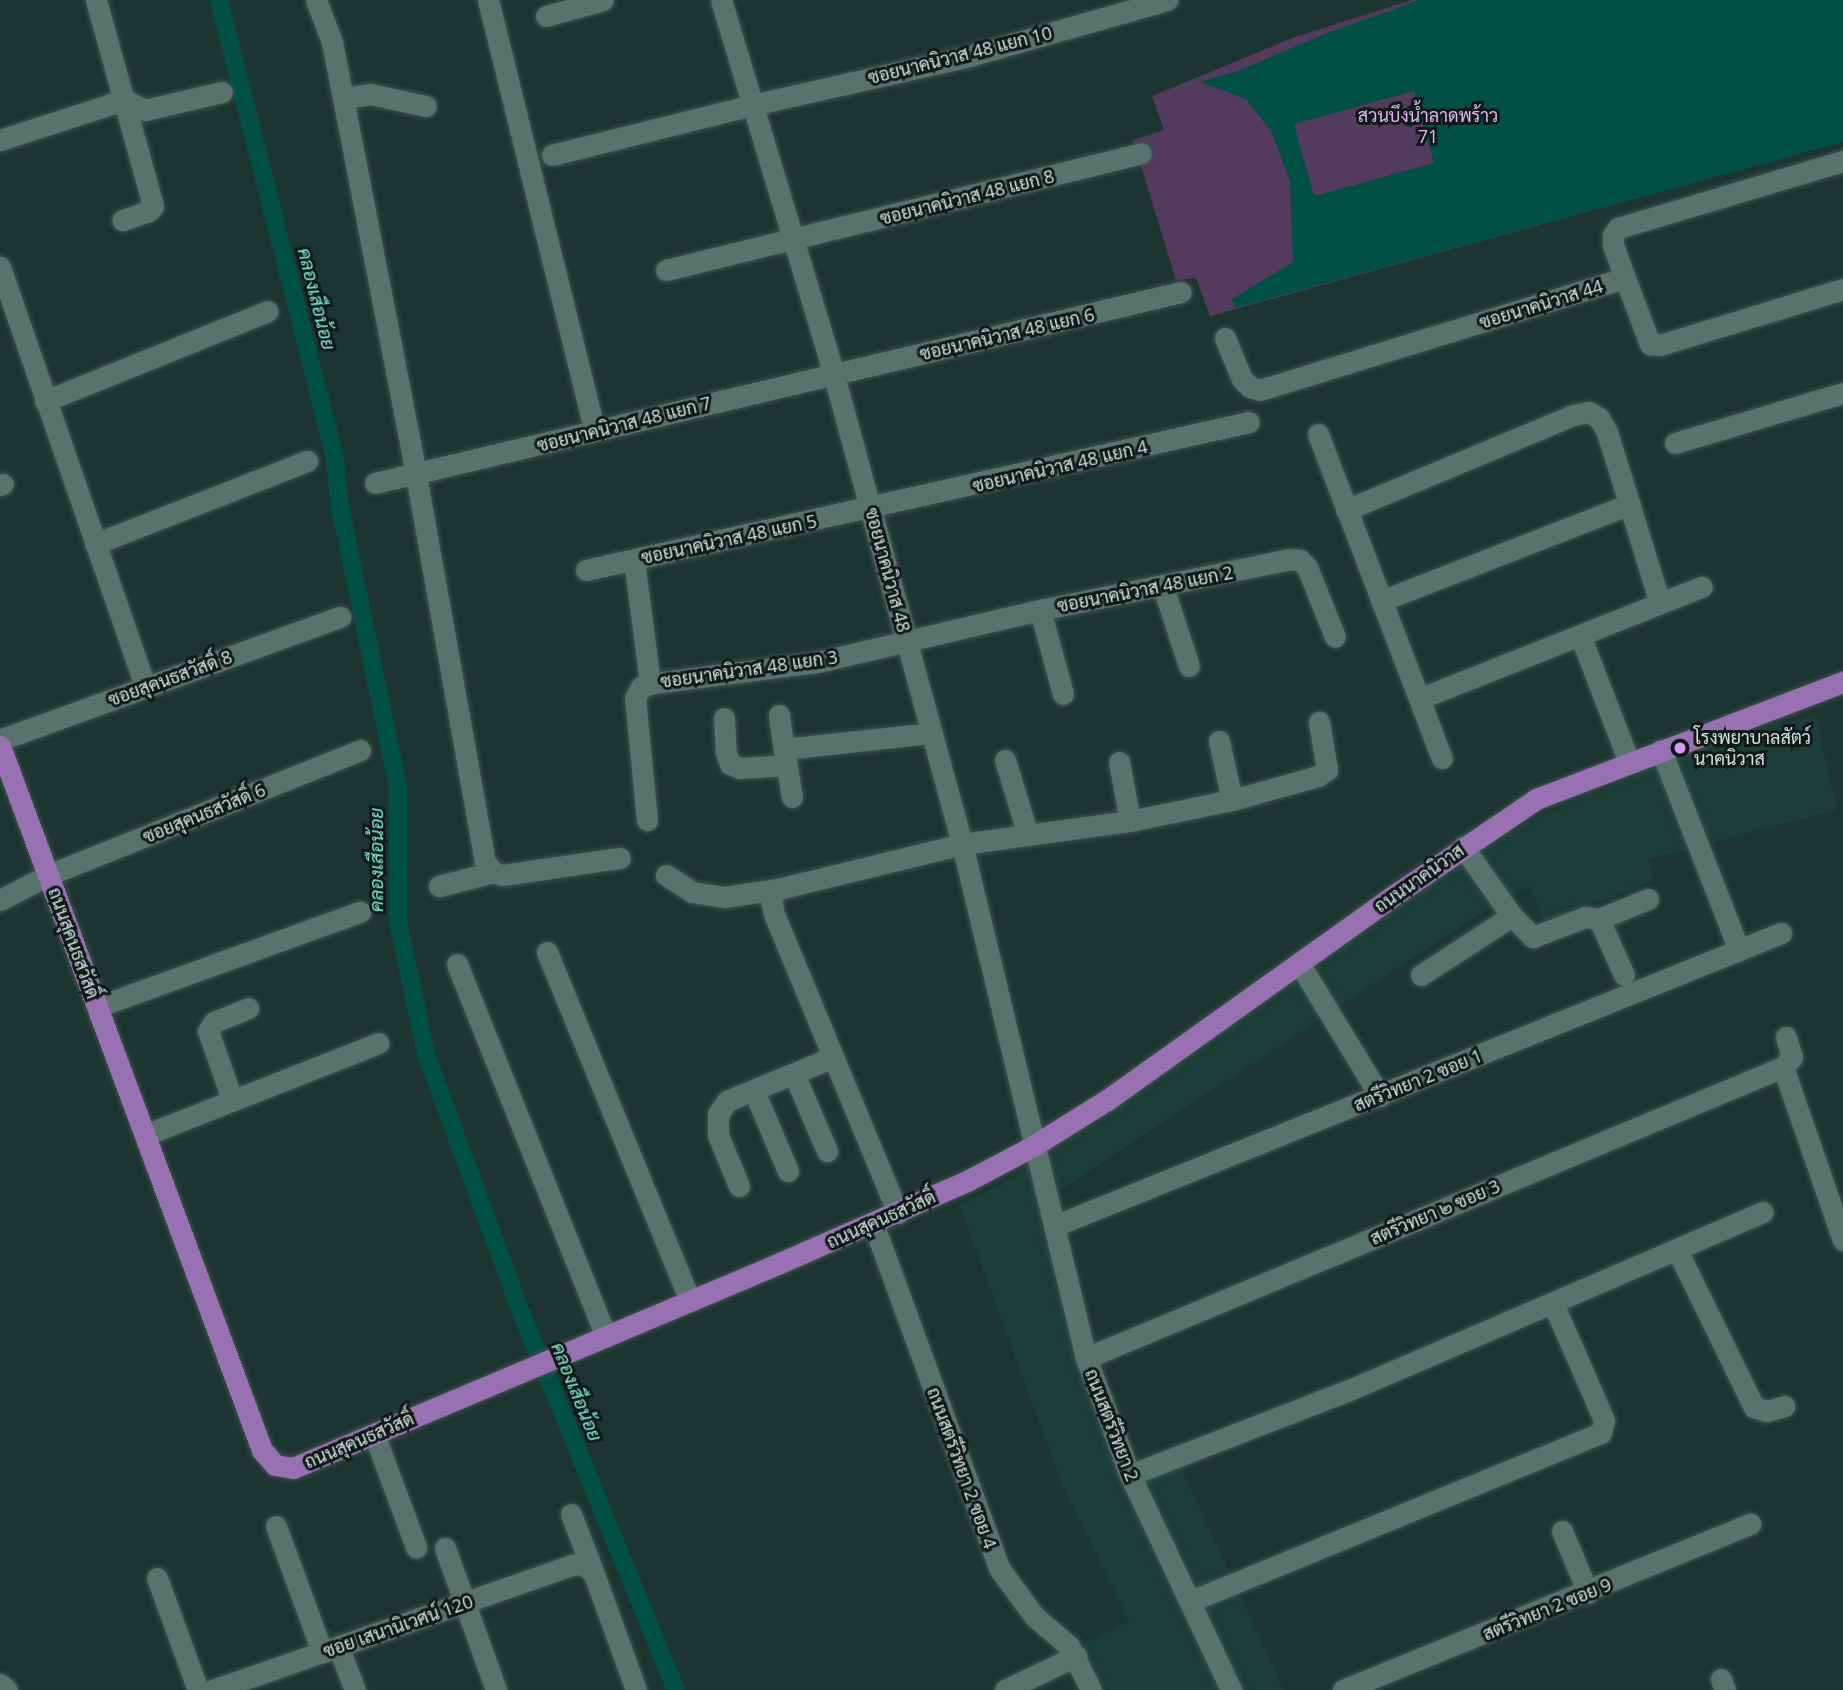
<!DOCTYPE html>
<html>
<head>
<meta charset="utf-8">
<style>
  body { margin:0 }
  #map { position:relative; width:1843px; height:1690px; overflow:hidden; background:#1d3530; font-family:"Open Sans",Sarabun,sans-serif }
  div>[style] { position:absolute }
  .built>* { inset:0; background:#1c3e37 }
  .green>* { inset:0; background:#543b5e }
  .water>* { inset:0; background:#005045 }
  .canal>* { height:18px; margin:-9px; padding:0 9px; transform-origin:9px; border-radius:9px; background:#005045 }
  .roads { filter:drop-shadow(0 0 2px #3e534f) drop-shadow(0 0 2px #3e534f) }
  .minor>* { height:21px; margin:-10.5px; padding:0 10.5px; transform-origin:10.5px; border-radius:10.5px; background:#58726c }
  .major>* { height:21px; margin:-10.5px; padding:0 10.5px; transform-origin:10.5px; border-radius:10.5px; background:#9771b2 }
  .dots>* { width:19px; height:19px; translate:-50% -50%; box-sizing:border-box; border:4px solid #0f1a18; border-radius:50% }
  span { translate:-50% -50%; white-space:nowrap; text-align:center; line-height:1.15; -webkit-text-stroke:6px #0f1a18; paint-order:stroke }
  .street-label { font-size:18px; color:#d3e1de }
  .park-label { font-size:18px; color:#e1b4f4 }
  .poi-label { font-size:18px; color:#d3e1de }
  .left { translate:0 -50%; text-align:left }
  .water-label { font-size:19px; color:#82e8d4; font-style:italic }
</style>
</head>
<body>
<div id="map">
  <div class="built">
    <i style="clip-path:polygon(1816px 716px,1837px 810px,1648px 859px,1654px 881px,1545px 921px,1529px 886px,1476px 916px,1053px 1195px,1080px 1299px,1136px 1462px,1172px 1448px,1284px 1690px,1100px 1690px,1083px 1644px,1129px 1621px,1062px 1484px,959px 1204px,1003px 1183px,1501px 833px,1731px 734px)"></i>
  </div>
  <div class="green">
    <i style="clip-path:polygon(1412px 0,1843px 0,1843px 141px,1210px 316px,1196px 278px,1176px 280px,1133px 140px,1164px 130px,1152px 96px,1295px 37px)"></i>
  </div>
  <div class="water">
    <i style="clip-path:polygon(evenodd,1419px 0,1843px 0,1843px 142px,1235px 308px,1232px 299px,1293px 262px,1290px 181px,1272px 133px,1246px 99px,1200px 82px,1240px 70px,1325px 34px,1419px 0,1414px 91px,1434px 163px,1314px 196px,1294px 124px,1414px 91px)"></i>
  </div>
  <div class="canal">
    <i style="left:219px;top:0;width:474px;rotate:75.8deg"></i>
    <i style="left:335px;top:460px;width:42px;rotate:84.6deg"></i>
    <i style="left:339px;top:502px;width:290px;rotate:78.3deg"></i>
    <i style="left:398px;top:786px;width:135px;rotate:90deg"></i>
    <i style="left:398px;top:921px;width:136px;rotate:78.1deg"></i>
    <i style="left:426px;top:1054px;width:280px;rotate:69.8deg"></i>
    <i style="left:523px;top:1317px;width:403px;rotate:67.7deg"></i>
  </div>
  <div class="roads">
    <div class="minor">
      <i style="left:96px;top:0;width:214px;rotate:74.5deg"></i>
      <i style="left:153px;top:206px;width:6px;rotate:129deg"></i>
      <i style="left:149px;top:211px;width:28px;rotate:161deg"></i>
      <i style="left:316px;top:0;width:45px;rotate:69.1deg"></i>
      <i style="left:332px;top:42px;width:57px;rotate:78.9deg"></i>
      <i style="left:343px;top:98px;width:384px;rotate:79deg"></i>
      <i style="left:416px;top:475px;width:393px;rotate:79.9deg"></i>
      <i style="left:485px;top:862px;width:13px;rotate:51deg"></i>
      <i style="left:493px;top:872px;width:10px;rotate:17deg"></i>
      <i style="left:503px;top:875px;width:118px;rotate:-8.3deg"></i>
      <i style="left:488px;top:0;width:444px;rotate:76.1deg"></i>
      <i style="left:721px;top:0;width:388px;rotate:73.2deg"></i>
      <i style="left:833px;top:372px;width:489px;rotate:74.7deg"></i>
      <i style="left:962px;top:844px;width:529px;rotate:76.44deg"></i>
      <i style="left:1086px;top:1358px;width:125px;rotate:69.4deg"></i>
      <i style="left:1130px;top:1475px;width:238px;rotate:64.8deg"></i>
      <i style="left:546px;top:16px;width:59px;rotate:-15.7deg"></i>
      <i style="left:343px;top:98px;width:27px;rotate:-8deg"></i>
      <i style="left:370px;top:94px;width:57px;rotate:12.1deg"></i>
      <i style="left:124px;top:100px;width:23px;rotate:25deg"></i>
      <i style="left:145px;top:110px;width:79px;rotate:-13.2deg"></i>
      <i style="left:0;top:140px;width:130px;rotate:-17.9deg"></i>
      <i style="left:552px;top:155px;width:206px;rotate:-14deg"></i>
      <i style="left:752px;top:105px;width:222px;rotate:-12.7deg"></i>
      <i style="left:969px;top:56px;width:206px;rotate:-15.8deg"></i>
      <i style="left:0;top:267px;width:443px;rotate:70.9deg"></i>
      <i style="left:666px;top:270px;width:489px;rotate:-13.8deg"></i>
      <i style="left:1625px;top:278px;width:35px;rotate:-110deg"></i>
      <i style="left:1613px;top:245px;width:10px;rotate:-90deg"></i>
      <i style="left:1613px;top:235px;width:9px;rotate:-54deg"></i>
      <i style="left:1618px;top:228px;width:235px;rotate:-16.6deg"></i>
      <i style="left:1225px;top:338px;width:44px;rotate:67.5deg"></i>
      <i style="left:1242px;top:379px;width:11px;rotate:45deg"></i>
      <i style="left:1250px;top:387px;width:10px;rotate:17deg"></i>
      <i style="left:1260px;top:390px;width:382px;rotate:-17.1deg"></i>
      <i style="left:1625px;top:278px;width:71px;rotate:69.3deg"></i>
      <i style="left:1650px;top:344px;width:10px;rotate:6deg"></i>
      <i style="left:1660px;top:345px;width:191px;rotate:-17deg"></i>
      <i style="left:45px;top:401px;width:240px;rotate:-22deg"></i>
      <i style="left:1318px;top:434px;width:347px;rotate:69.1deg"></i>
      <i style="left:1675px;top:443px;width:175px;rotate:-16.6deg"></i>
      <i style="left:375px;top:483px;width:828px;rotate:-13.33deg"></i>
      <i style="left:0;top:485px;width:3px;rotate:-18deg"></i>
      <i style="left:1346px;top:510px;width:246px;rotate:-22.7deg"></i>
      <i style="left:1573px;top:415px;width:16px;rotate:-11deg"></i>
      <i style="left:1589px;top:412px;width:12px;rotate:31deg"></i>
      <i style="left:1599px;top:418px;width:16px;rotate:60deg"></i>
      <i style="left:1607px;top:432px;width:179px;rotate:72.8deg"></i>
      <i style="left:95px;top:544px;width:228px;rotate:-21.4deg"></i>
      <i style="left:634px;top:560px;width:125px;rotate:82.6deg"></i>
      <i style="left:586px;top:570px;width:679px;rotate:-12.58deg"></i>
      <i style="left:1163px;top:587px;width:83px;rotate:71.8deg"></i>
      <i style="left:1381px;top:601px;width:267px;rotate:-21.3deg"></i>
      <i style="left:1040px;top:610px;width:87px;rotate:74.7deg"></i>
      <i style="left:1580px;top:635px;width:136px;rotate:68.9deg"></i>
      <i style="left:1421px;top:698px;width:302px;rotate:-21.6deg"></i>
      <i style="left:779px;top:715px;width:34px;rotate:82deg"></i>
      <i style="left:724px;top:718px;width:35px;rotate:87deg"></i>
      <i style="left:726px;top:753px;width:12px;rotate:70deg"></i>
      <i style="left:730px;top:764px;width:11px;rotate:22deg"></i>
      <i style="left:740px;top:768px;width:47px;rotate:-3.7deg"></i>
      <i style="left:0;top:740px;width:362px;rotate:-19.9deg"></i>
      <i style="left:1219px;top:741px;width:60px;rotate:77.6deg"></i>
      <i style="left:1661px;top:750px;width:215px;rotate:68.7deg"></i>
      <i style="left:1005px;top:760px;width:78px;rotate:73deg"></i>
      <i style="left:1119px;top:762px;width:60px;rotate:79.4deg"></i>
      <i style="left:792px;top:797px;width:49px;rotate:-99.5deg"></i>
      <i style="left:784px;top:749px;width:149px;rotate:-6.2deg"></i>
      <i style="left:647px;top:820px;width:123px;rotate:-95.6deg"></i>
      <i style="left:635px;top:698px;width:13px;rotate:-61deg"></i>
      <i style="left:641px;top:687px;width:14px;rotate:-17deg"></i>
      <i style="left:654px;top:683px;width:165px;rotate:-7.3deg"></i>
      <i style="left:818px;top:662px;width:228px;rotate:-13.2deg"></i>
      <i style="left:1040px;top:610px;width:255px;rotate:-11.5deg"></i>
      <i style="left:1290px;top:559px;width:10px;rotate:6deg"></i>
      <i style="left:1300px;top:560px;width:10px;rotate:45deg"></i>
      <i style="left:1307px;top:567px;width:75px;rotate:68.2deg"></i>
      <i style="left:1463px;top:847px;width:85px;rotate:54.6deg"></i>
      <i style="left:666px;top:875px;width:31px;rotate:33deg"></i>
      <i style="left:692px;top:892px;width:33px;rotate:9deg"></i>
      <i style="left:725px;top:897px;width:54px;rotate:-8.6deg"></i>
      <i style="left:778px;top:889px;width:189px;rotate:-13.7deg"></i>
      <i style="left:962px;top:844px;width:170px;rotate:-7.8deg"></i>
      <i style="left:1130px;top:821px;width:104px;rotate:-11.6deg"></i>
      <i style="left:1232px;top:800px;width:89px;rotate:-15.6deg"></i>
      <i style="left:1318px;top:776px;width:11px;rotate:-34deg"></i>
      <i style="left:1327px;top:770px;width:49px;rotate:-99.5deg"></i>
      <i style="left:439px;top:886px;width:56px;rotate:-14.5deg"></i>
      <i style="left:778px;top:889px;width:12px;rotate:125deg"></i>
      <i style="left:771px;top:899px;width:15px;rotate:79deg"></i>
      <i style="left:774px;top:914px;width:324px;rotate:67.5deg"></i>
      <i style="left:0;top:900px;width:54px;rotate:-27.5deg"></i>
      <i style="left:48px;top:875px;width:336px;rotate:-21.8deg"></i>
      <i style="left:1599px;top:919px;width:61px;rotate:65.9deg"></i>
      <i style="left:547px;top:952px;width:377px;rotate:67.7deg"></i>
      <i style="left:1299px;top:963px;width:156px;rotate:58.7deg"></i>
      <i style="left:457px;top:964px;width:401px;rotate:68.2deg"></i>
      <i style="left:1421px;top:975px;width:108px;rotate:-33deg"></i>
      <i style="left:1512px;top:916px;width:30px;rotate:45deg"></i>
      <i style="left:1533px;top:937px;width:56px;rotate:-21deg"></i>
      <i style="left:1585px;top:917px;width:14px;rotate:8deg"></i>
      <i style="left:1599px;top:919px;width:53px;rotate:-22.2deg"></i>
      <i style="left:97px;top:1007px;width:280px;rotate:-19.9deg"></i>
      <i style="left:1783px;top:1067px;width:183px;rotate:70.9deg"></i>
      <i style="left:794px;top:1074px;width:84px;rotate:66.8deg"></i>
      <i style="left:754px;top:1091px;width:87px;rotate:67deg"></i>
      <i style="left:232px;top:1099px;width:72px;rotate:-109.4deg"></i>
      <i style="left:208px;top:1031px;width:11px;rotate:-56deg"></i>
      <i style="left:214px;top:1022px;width:37px;rotate:-22deg"></i>
      <i style="left:145px;top:1135px;width:251px;rotate:-21.5deg"></i>
      <i style="left:739px;top:1186px;width:55px;rotate:-112.4deg"></i>
      <i style="left:718px;top:1135px;width:21px;rotate:-90deg"></i>
      <i style="left:718px;top:1114px;width:16px;rotate:-55deg"></i>
      <i style="left:727px;top:1101px;width:115px;rotate:-22.5deg"></i>
      <i style="left:873px;top:1223px;width:367px;rotate:69.9deg"></i>
      <i style="left:999px;top:1568px;width:59px;rotate:53.9deg"></i>
      <i style="left:1034px;top:1616px;width:46px;rotate:40.6deg"></i>
      <i style="left:1069px;top:1646px;width:49px;rotate:63.4deg"></i>
      <i style="left:1054px;top:1226px;width:784px;rotate:-21.95deg"></i>
      <i style="left:1677px;top:1250px;width:175px;rotate:63.9deg"></i>
      <i style="left:1754px;top:1407px;width:14px;rotate:17deg"></i>
      <i style="left:1767px;top:1411px;width:18px;rotate:-16deg"></i>
      <i style="left:1086px;top:1358px;width:755px;rotate:-22.66deg"></i>
      <i style="left:1783px;top:1067px;width:13px;rotate:-48deg"></i>
      <i style="left:1792px;top:1057px;width:21px;rotate:-107deg"></i>
      <i style="left:374px;top:1434px;width:121px;rotate:69.6deg"></i>
      <i style="left:1130px;top:1475px;width:240px;rotate:-21.2deg"></i>
      <i style="left:1354px;top:1388px;width:445px;rotate:-23.3deg"></i>
      <i style="left:571px;top:1514px;width:64px;rotate:69deg"></i>
      <i style="left:276px;top:1526px;width:134px;rotate:69.9deg"></i>
      <i style="left:1562px;top:1531px;width:67px;rotate:67.2deg"></i>
      <i style="left:445px;top:1548px;width:151px;rotate:70.2deg"></i>
      <i style="left:157px;top:1578px;width:119px;rotate:69.9deg"></i>
      <i style="left:1191px;top:1601px;width:443px;rotate:-22.3deg"></i>
      <i style="left:1601px;top:1433px;width:13px;rotate:-77deg"></i>
      <i style="left:1604px;top:1420px;width:128px;rotate:-113.6deg"></i>
      <i style="left:338px;top:1646px;width:47px;rotate:68.9deg"></i>
      <i style="left:1721px;top:1679px;width:12px;rotate:70deg"></i>
      <i style="left:0;top:1684px;width:9px;rotate:41deg"></i>
      <i style="left:213px;top:1690px;width:379px;rotate:-19.2deg"></i>
      <i style="left:571px;top:1565px;width:13px;rotate:-4deg"></i>
      <i style="left:584px;top:1564px;width:14px;rotate:45deg"></i>
      <i style="left:594px;top:1574px;width:123px;rotate:70.1deg"></i>
      <i style="left:1005px;top:1690px;width:79px;rotate:-25.6deg"></i>
      <i style="left:1343px;top:1690px;width:440px;rotate:-22.2deg"></i>
    </div>
    <div class="major">
      <i style="left:0;top:746px;width:751px;rotate:69.59deg"></i>
      <i style="left:262px;top:1450px;width:20px;rotate:49deg"></i>
      <i style="left:275px;top:1465px;width:18px;rotate:9deg"></i>
      <i style="left:293px;top:1468px;width:528px;rotate:-22.83deg"></i>
      <i style="left:780px;top:1263px;width:204px;rotate:-23.7deg"></i>
      <i style="left:967px;top:1181px;width:75px;rotate:-27.9deg"></i>
      <i style="left:1033px;top:1146px;width:87px;rotate:-31.9deg"></i>
      <i style="left:1107px;top:1100px;width:351px;rotate:-35.5deg"></i>
      <i style="left:1393px;top:896px;width:173px;rotate:-34.1deg"></i>
      <i style="left:1536px;top:799px;width:329px;rotate:-20.9deg"></i>
    </div>
  </div>
  <div class="dots">
    <i style="left:1680px;top:748px;background:#db9af6"></i>
  </div>
  <div class="street-label">
    <span style="left:960px;top:55px;rotate:-14deg">ซอยนาคนิวาส 48 แยก 10</span>
    <span style="left:967px;top:197px;rotate:-14deg">ซอยนาคนิวาส 48 แยก 8</span>
    <span style="left:1541px;top:304px;rotate:-17deg">ซอยนาคนิวาส 44</span>
    <span style="left:1007px;top:334px;rotate:-13deg">ซอยนาคนิวาส 48 แยก 6</span>
    <span style="left:624px;top:424px;rotate:-14deg">ซอยนาคนิวาส 48 แยก 7</span>
    <span style="left:1060px;top:466px;rotate:-13deg">ซอยนาคนิวาส 48 แยก 4</span>
    <span style="left:729px;top:539px;rotate:-12deg">ซอยนาคนิวาส 48 แยก 5</span>
    <span style="left:888px;top:570px;rotate:75deg">ซอยนาคนิวาส 48</span>
    <span style="left:1145px;top:589px;rotate:-11deg">ซอยนาคนิวาส 48 แยก 2</span>
    <span style="left:749px;top:669px;rotate:-8deg">ซอยนาคนิวาส 48 แยก 3</span>
    <span style="left:170px;top:678px;rotate:-20deg">ซอยสุคนธสวัสดิ์ 8</span>
    <span style="left:204px;top:813px;rotate:-22deg">ซอยสุคนธสวัสดิ์ 6</span>
    <span style="left:1419px;top:878px;rotate:-35deg">ถนนนาคนิวาส</span>
    <span style="left:74px;top:943px;rotate:70deg">ถนนสุคนธสวัสดิ์</span>
    <span style="left:1418px;top:1080px;rotate:-22deg">สตรีวิทยา 2 ซอย 1</span>
    <span style="left:1435px;top:1212px;rotate:-23deg">สตรีวิทยา ๒ ซอย 3</span>
    <span style="left:881px;top:1219px;rotate:-24deg">ถนนสุคนธสวัสดิ์</span>
    <span style="left:1112px;top:1425px;rotate:69deg">ถนนสตรีวิทยา 2</span>
    <span style="left:359px;top:1440px;rotate:-23deg">ถนนสุคนธสวัสดิ์</span>
    <span style="left:962px;top:1468px;rotate:70deg">ถนนสตรีวิทยา 2 ซอย 4</span>
    <span style="left:1547px;top:1609px;rotate:-22deg">สตรีวิทยา 2 ซอย 9</span>
    <span style="left:398px;top:1626px;rotate:-19deg">ซอย เสนานิเวศน์ 120</span>
  </div>
  <div class="park-label">
    <span style="left:1428px;top:126px">สวนบึงน้ำลาดพร้าว<br>71</span>
  </div>
  <div class="poi-label">
    <span class="left" style="left:1694px;top:748px">โรงพยาบาลสัตว์<br>นาคนิวาส</span>
  </div>
  <div class="water-label">
    <span style="left:316px;top:299px;rotate:76deg">คลองเสือน้อย</span>
    <span style="left:377px;top:860px;rotate:-90deg">คลองเสือน้อย</span>
    <span style="left:576px;top:1392px;rotate:68deg">คลองเสือน้อย</span>
  </div>
</div>
</body>
</html>
